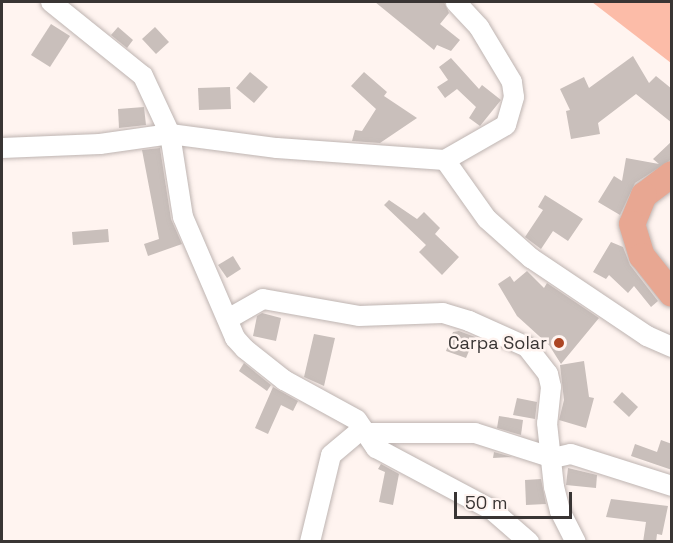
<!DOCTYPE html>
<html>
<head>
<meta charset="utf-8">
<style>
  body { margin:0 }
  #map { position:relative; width:673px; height:543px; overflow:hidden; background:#fff4f0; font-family:"Space Grotesk",sans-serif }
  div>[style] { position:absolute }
  .green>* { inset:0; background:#fcbca8 }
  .building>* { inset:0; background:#c9bfbb }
  .roads { filter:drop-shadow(0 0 2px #beb4b1) drop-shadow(0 0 2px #beb4b1) }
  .minor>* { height:20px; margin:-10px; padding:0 10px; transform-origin:10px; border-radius:10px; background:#fff }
  .major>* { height:26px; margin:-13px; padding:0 13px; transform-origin:13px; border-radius:13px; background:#e8a792 }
  .dots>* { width:16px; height:16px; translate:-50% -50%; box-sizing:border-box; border:3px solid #fff4f0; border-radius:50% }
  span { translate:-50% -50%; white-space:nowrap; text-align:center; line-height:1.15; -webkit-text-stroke:5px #fff4f0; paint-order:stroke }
  .poi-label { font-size:18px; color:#393534 }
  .right { translate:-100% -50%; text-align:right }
  .frame { position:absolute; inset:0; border:3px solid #393534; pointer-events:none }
  .scale { position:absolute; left:454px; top:492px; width:118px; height:27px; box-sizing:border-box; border:3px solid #393534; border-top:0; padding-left:8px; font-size:18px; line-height:21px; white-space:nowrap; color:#393534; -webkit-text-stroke:4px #fff4f0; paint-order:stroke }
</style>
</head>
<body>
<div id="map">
  <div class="green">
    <i style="clip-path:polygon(592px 2px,671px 2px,671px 63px)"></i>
  </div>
  <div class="building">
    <i style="clip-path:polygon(375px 2px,444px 2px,449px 13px,440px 24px,460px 40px,451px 51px,437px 45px,434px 50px)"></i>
    <i style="clip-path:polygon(51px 24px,70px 36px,50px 67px,31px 55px)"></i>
    <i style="clip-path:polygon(118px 27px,133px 40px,127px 48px,111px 35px)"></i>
    <i style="clip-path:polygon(155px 27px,169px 42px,156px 54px,142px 39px)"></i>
    <i style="clip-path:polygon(633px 56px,649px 83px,656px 76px,672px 89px,672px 123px,636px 94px,598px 123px,600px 134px,571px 139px,566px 111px,570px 110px,560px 89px,584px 77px,589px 88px)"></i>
    <i style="clip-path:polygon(451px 58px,479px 89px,482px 85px,501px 100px,480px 126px,469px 118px,476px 107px,457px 89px,445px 98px,437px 87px,448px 80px,439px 67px)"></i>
    <i style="clip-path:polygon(250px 72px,268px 87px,254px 103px,236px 88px)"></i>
    <i style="clip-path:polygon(364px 72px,387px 92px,384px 96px,417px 118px,380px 143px,352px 141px,355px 130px,362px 131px,376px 109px,351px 86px)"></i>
    <i style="clip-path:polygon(230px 87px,231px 109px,199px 110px,198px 88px)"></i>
    <i style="clip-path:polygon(144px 107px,146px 125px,119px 128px,118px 109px)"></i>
    <i style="clip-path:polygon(672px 141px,672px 159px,635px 183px,620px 215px,598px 202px,614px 176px,622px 181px,626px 158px,659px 164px,653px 159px)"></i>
    <i style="clip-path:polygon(160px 148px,171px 219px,182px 244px,148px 256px,144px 244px,159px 239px,142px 150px)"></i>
    <i style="clip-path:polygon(545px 195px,583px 219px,568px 241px,553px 231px,541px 249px,525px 237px,543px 210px,538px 207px)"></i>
    <i style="clip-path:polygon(389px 200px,417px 219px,424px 212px,440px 228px,435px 234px,459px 257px,442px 275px,419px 252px,426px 245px,384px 205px)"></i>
    <i style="clip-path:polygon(108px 229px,109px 242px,73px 245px,72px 232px)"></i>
    <i style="clip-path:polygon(611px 242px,623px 247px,630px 265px,658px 301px,651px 307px,634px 286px,628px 293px,609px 275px,606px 279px,593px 272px)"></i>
    <i style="clip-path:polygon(233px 256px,241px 269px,227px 278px,218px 265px)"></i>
    <i style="clip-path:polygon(527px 271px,544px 288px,547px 283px,599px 318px,561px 364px,549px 345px,517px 316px,498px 284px,510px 276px,514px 282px)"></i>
    <i style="clip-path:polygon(262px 313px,281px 318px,276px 341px,253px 336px,257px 316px)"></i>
    <i style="clip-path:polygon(459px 331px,475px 337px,466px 358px,446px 351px,453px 332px)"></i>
    <i style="clip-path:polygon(314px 334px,335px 338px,324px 386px,304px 377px)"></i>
    <i style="clip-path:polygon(584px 361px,589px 397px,594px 398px,586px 428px,559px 420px,564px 400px,560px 365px)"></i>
    <i style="clip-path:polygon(244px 363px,271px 385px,267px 391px,239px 371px)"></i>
    <i style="clip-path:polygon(273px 387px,298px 401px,293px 411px,281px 405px,268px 434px,255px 428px)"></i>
    <i style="clip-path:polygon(622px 392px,638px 407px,629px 417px,613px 402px)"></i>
    <i style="clip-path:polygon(517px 398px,537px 402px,535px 419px,513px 415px)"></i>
    <i style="clip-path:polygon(499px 416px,523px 420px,521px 435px,497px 428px)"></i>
    <i style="clip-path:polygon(661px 440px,672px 444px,672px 470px,631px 456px,635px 444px,657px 452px)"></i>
    <i style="clip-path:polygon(494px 452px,512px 457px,493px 458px)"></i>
    <i style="clip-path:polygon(381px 464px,399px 474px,393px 505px,379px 502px,385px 472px,378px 469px)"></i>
    <i style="clip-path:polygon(568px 468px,597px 475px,596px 488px,566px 485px)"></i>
    <i style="clip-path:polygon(541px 479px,546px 504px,526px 505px,525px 480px)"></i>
    <i style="clip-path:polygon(611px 499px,668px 506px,662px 535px,657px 534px,656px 542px,643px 542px,646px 522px,606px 517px)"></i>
  </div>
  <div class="roads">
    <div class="minor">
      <i style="left:51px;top:2px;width:118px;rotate:38.8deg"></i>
      <i style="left:143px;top:76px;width:64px;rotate:65deg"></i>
      <i style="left:170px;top:134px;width:108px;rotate:7.5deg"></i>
      <i style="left:277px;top:148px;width:168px;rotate:4.1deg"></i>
      <i style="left:445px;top:160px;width:70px;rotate:-29.8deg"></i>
      <i style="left:506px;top:125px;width:29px;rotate:-74deg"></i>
      <i style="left:514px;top:97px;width:15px;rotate:-98deg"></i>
      <i style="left:512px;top:82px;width:64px;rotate:-121deg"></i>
      <i style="left:479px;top:27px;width:34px;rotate:-133deg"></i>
      <i style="left:2px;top:148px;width:98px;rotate:-2.3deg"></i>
      <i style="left:100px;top:144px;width:71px;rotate:-8.1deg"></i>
      <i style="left:170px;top:134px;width:84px;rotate:81.1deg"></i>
      <i style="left:183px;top:217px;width:132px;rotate:66.7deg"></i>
      <i style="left:235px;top:338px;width:15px;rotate:48deg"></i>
      <i style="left:245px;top:349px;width:50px;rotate:38.5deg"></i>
      <i style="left:284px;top:380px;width:83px;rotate:28.7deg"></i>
      <i style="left:357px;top:420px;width:34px;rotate:56deg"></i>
      <i style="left:376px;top:448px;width:132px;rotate:28.1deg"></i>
      <i style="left:492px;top:510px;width:49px;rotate:40.9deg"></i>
      <i style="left:445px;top:160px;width:72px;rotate:54.6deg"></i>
      <i style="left:487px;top:219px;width:59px;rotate:41.6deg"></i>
      <i style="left:531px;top:258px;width:140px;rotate:33.9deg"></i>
      <i style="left:647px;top:336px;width:27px;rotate:24deg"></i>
      <i style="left:228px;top:319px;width:40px;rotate:-29.7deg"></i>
      <i style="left:263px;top:299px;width:97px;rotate:10deg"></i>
      <i style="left:359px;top:316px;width:84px;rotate:-2deg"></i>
      <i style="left:443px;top:313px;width:27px;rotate:17deg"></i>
      <i style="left:469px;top:321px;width:64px;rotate:24.1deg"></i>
      <i style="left:527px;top:347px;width:34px;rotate:52deg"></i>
      <i style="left:548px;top:374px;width:13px;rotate:77deg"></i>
      <i style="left:551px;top:387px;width:36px;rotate:96deg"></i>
      <i style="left:547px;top:423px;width:64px;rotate:83.8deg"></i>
      <i style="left:554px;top:487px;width:25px;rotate:76deg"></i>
      <i style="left:560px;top:511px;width:35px;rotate:63deg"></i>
      <i style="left:310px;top:542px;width:89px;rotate:-76.4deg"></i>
      <i style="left:331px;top:455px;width:34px;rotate:-40deg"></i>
      <i style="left:357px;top:433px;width:118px"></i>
      <i style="left:475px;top:433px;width:82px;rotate:17.8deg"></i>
      <i style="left:553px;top:458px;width:18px;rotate:-13deg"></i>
      <i style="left:571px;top:454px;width:106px;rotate:17.6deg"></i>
    </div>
    <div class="major">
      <i style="left:672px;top:174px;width:35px;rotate:143deg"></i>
      <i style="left:644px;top:195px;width:31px;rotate:112deg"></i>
      <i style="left:632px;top:224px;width:34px;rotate:73deg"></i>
      <i style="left:642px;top:256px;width:48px;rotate:51.7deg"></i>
    </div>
  </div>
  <div class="dots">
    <i style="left:559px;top:343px;background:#ac4523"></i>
  </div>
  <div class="poi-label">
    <span class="right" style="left:547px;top:343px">Carpa Solar</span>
  </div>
  <div class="frame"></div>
  <div class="scale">50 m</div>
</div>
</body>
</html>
